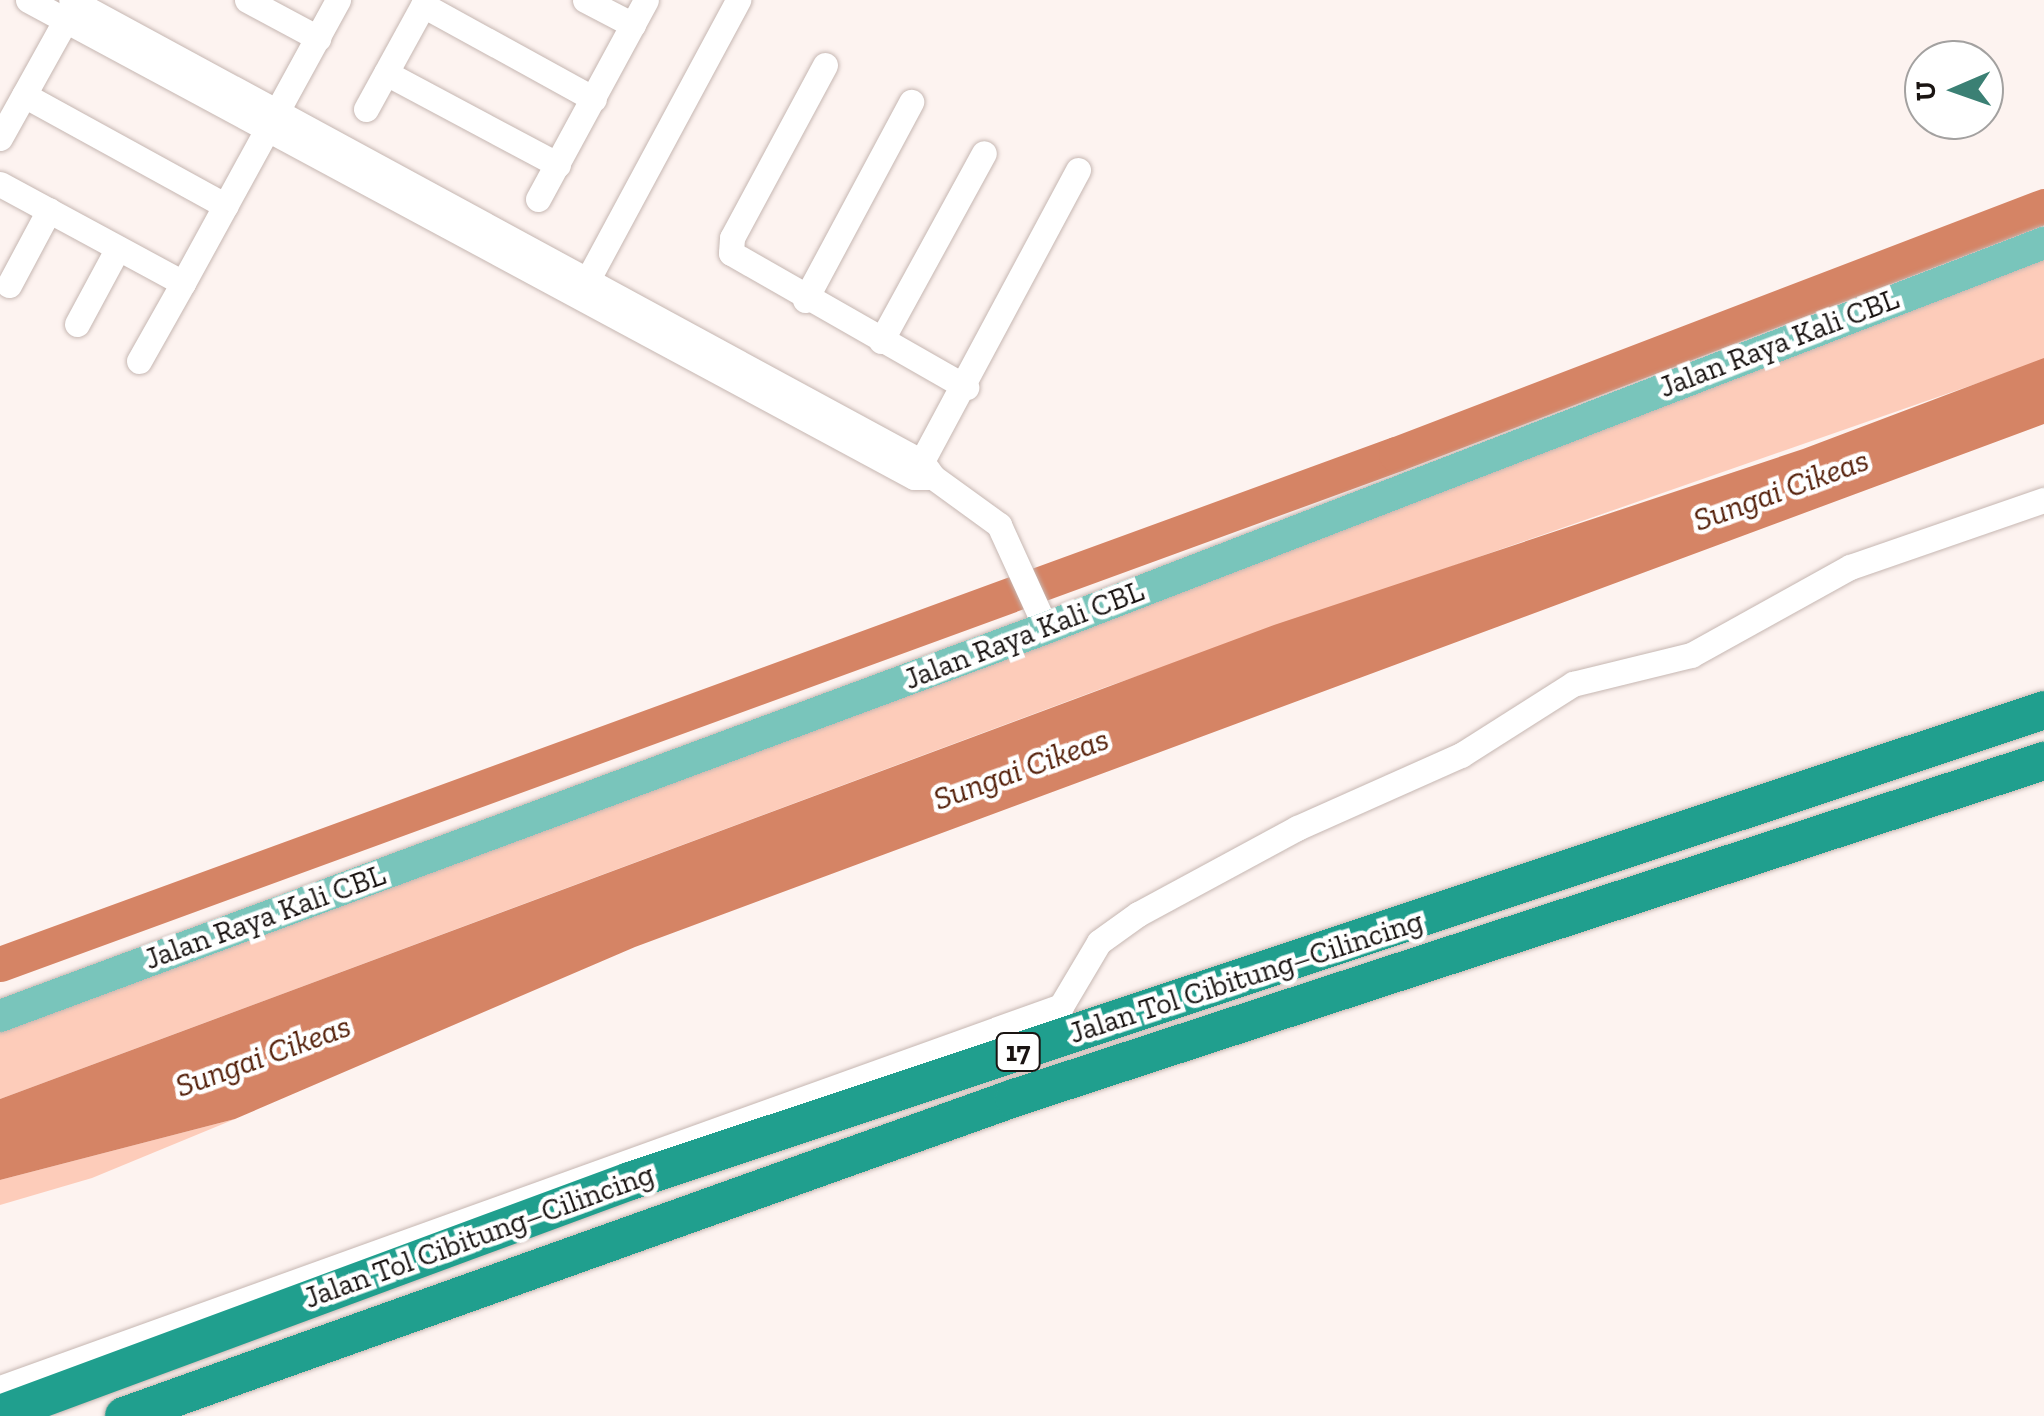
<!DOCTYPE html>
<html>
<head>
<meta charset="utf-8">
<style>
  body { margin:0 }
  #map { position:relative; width:2044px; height:1416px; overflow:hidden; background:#fdf3f0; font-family:"Zilla Slab",serif }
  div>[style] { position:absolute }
  .green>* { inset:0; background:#fdccba }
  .water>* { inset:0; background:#d58465 }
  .river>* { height:35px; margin:-17.5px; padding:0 17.5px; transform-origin:17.5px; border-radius:17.5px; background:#d58465 }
  .roads { filter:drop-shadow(0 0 2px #c6b7b2) drop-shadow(0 0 2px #c6b7b2) }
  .minor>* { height:25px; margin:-12.5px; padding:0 12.5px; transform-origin:12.5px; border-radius:12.5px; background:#fff }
  .major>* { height:32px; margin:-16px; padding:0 16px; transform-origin:16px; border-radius:16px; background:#79c5bb }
  .highway>* { height:38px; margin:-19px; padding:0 19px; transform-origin:19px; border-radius:19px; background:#209f8e }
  span { translate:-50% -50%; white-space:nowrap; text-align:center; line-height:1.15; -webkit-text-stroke:9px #fff; paint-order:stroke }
  .shield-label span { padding:2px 8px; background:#fff; border:2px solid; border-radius:8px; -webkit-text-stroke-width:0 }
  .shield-label { font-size:28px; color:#1a1412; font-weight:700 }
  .street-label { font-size:30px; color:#1a1412 }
  .water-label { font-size:32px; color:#531f09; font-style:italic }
  .north { position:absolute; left:1904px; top:40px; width:100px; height:100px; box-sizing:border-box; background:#fff; border:2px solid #a3a1a0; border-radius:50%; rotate:268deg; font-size:28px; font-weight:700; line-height:40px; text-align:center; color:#1a1412 }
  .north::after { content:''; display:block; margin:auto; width:35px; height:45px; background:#3b8074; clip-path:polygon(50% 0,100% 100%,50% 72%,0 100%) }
</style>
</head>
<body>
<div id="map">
  <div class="green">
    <i style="clip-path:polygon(2044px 244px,2044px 360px,1106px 687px,0 1099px,0 1016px)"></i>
    <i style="clip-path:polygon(235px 1119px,92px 1178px,0 1205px,0 1180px)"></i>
  </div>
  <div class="water">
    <i style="clip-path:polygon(2044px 358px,2044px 424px,635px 947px,235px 1119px,0 1180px,0 1099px,1274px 625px,1803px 449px)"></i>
  </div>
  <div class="river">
    <i style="left:0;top:964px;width:1486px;rotate:-20.07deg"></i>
    <i style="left:1396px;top:454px;width:694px;rotate:-20.94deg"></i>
  </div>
  <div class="roads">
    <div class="minor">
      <i style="left:28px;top:0;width:1006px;rotate:28.3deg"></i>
      <i style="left:914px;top:477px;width:19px"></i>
      <i style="left:933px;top:477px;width:19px;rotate:-126deg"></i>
      <i style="left:922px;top:462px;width:968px;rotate:-151.5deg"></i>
      <i style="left:247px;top:0;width:81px;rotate:28.2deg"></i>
      <i style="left:585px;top:0;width:54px;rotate:27.5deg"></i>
      <i style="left:423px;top:5px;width:195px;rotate:28.8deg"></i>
      <i style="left:825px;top:65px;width:196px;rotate:118.3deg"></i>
      <i style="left:732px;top:238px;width:15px;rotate:94deg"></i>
      <i style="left:731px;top:253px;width:271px;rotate:29.7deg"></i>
      <i style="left:386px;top:73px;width:195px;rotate:28.1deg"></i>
      <i style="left:24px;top:95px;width:230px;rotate:28.8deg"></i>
      <i style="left:366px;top:109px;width:124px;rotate:-61.2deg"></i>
      <i style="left:0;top:138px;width:134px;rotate:-60.9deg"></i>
      <i style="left:0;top:184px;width:208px;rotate:28.4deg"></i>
      <i style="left:183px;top:283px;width:323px;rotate:-61.3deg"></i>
      <i style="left:538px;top:199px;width:226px;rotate:-61.5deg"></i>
      <i style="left:9px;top:285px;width:85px;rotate:-61.9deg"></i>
      <i style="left:581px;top:292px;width:332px;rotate:-61.7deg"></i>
      <i style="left:805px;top:300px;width:225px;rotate:-61.8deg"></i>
      <i style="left:77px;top:324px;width:86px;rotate:-61.7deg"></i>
      <i style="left:881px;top:341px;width:214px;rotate:-61.3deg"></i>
      <i style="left:139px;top:361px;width:90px;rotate:-60.6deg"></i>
      <i style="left:915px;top:474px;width:345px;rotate:-61.8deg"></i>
      <i style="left:933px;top:477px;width:82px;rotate:36deg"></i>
      <i style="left:999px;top:525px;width:113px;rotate:65.5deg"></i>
      <i style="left:0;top:1388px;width:1128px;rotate:-19.8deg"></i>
      <i style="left:1061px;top:1006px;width:74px;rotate:-59.3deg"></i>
      <i style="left:1099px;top:942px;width:48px;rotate:-35.7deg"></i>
      <i style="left:1138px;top:914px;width:181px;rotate:-28.4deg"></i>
      <i style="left:1297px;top:828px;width:180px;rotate:-24deg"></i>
      <i style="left:1461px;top:755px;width:133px;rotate:-32.4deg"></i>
      <i style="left:1573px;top:684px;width:122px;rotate:-13.8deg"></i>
      <i style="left:1691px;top:655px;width:182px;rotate:-29deg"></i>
      <i style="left:1850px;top:567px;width:205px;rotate:-19.1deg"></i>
    </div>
    <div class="major">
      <i style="left:0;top:1016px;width:1116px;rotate:-20.35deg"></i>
      <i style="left:1046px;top:628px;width:1070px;rotate:-21.1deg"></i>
    </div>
    <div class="highway">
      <i style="left:0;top:1414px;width:672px;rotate:-20.3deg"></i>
      <i style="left:630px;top:1181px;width:1490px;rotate:-18.42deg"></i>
      <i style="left:124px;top:1416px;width:945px;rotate:-19.66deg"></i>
      <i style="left:1014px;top:1098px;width:1084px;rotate:-18.12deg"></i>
    </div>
  </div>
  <div class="shield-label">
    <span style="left:1018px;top:1052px">17</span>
  </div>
  <div class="street-label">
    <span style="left:1779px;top:343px;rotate:-21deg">Jalan Raya Kali CBL</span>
    <span style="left:1024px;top:635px;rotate:-21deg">Jalan Raya Kali CBL</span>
    <span style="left:265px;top:917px;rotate:-20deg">Jalan Raya Kali CBL</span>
    <span style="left:1246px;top:977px;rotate:-18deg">Jalan Tol Cibitung–Cilincing</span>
    <span style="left:479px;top:1236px;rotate:-20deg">Jalan Tol Cibitung–Cilincing</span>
  </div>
  <div class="water-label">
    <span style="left:1781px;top:490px;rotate:-20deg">Sungai Cikeas</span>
    <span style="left:1021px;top:769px;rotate:-20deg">Sungai Cikeas</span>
    <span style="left:263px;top:1056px;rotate:-20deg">Sungai Cikeas</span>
  </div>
  <div class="north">U</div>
</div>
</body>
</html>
